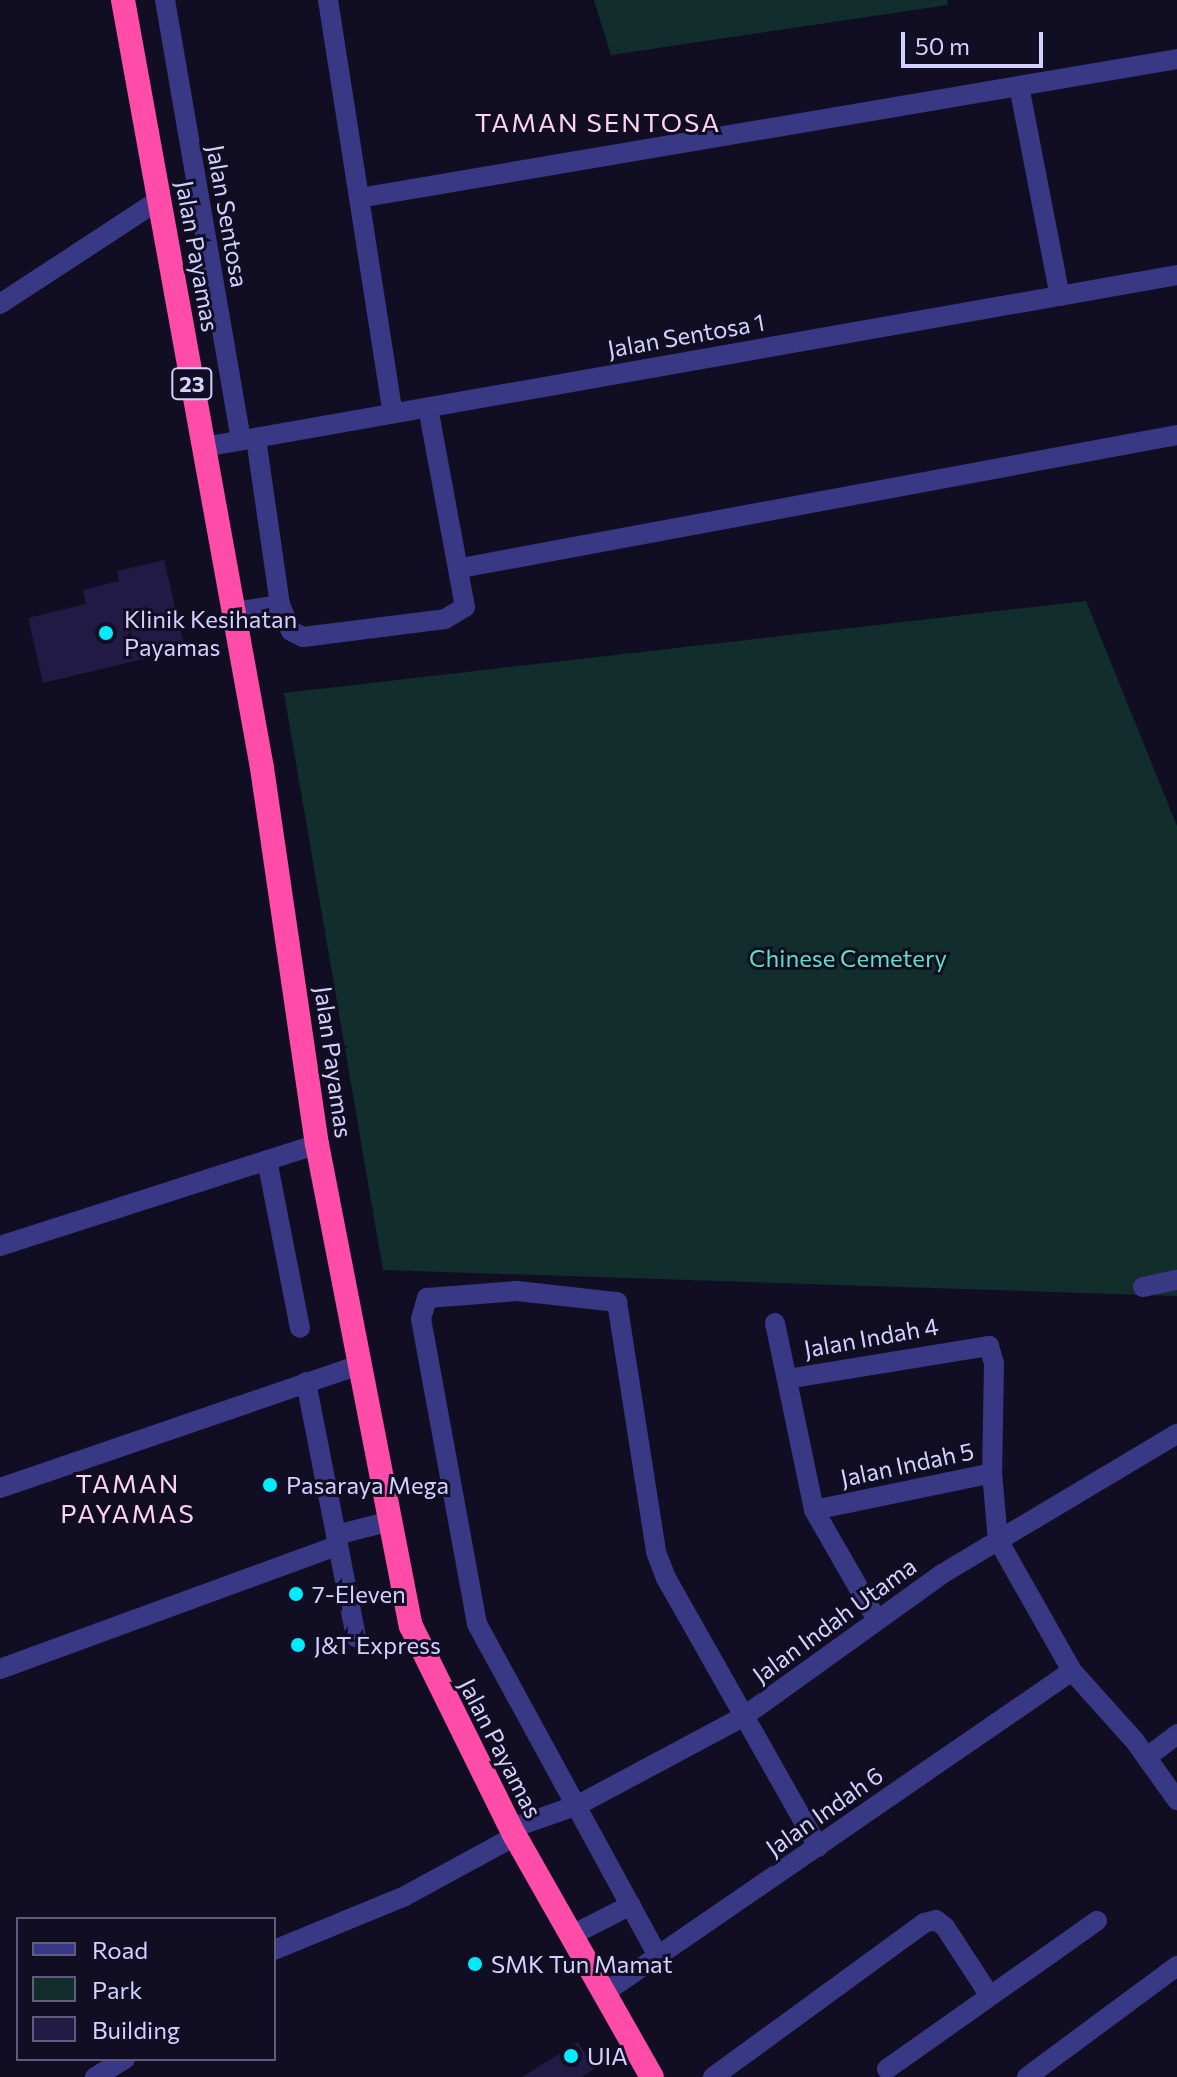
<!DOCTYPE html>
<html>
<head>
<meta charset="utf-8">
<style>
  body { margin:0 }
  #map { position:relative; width:1177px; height:2077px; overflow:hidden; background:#110e24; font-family:Commissioner,sans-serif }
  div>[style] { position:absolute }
  .green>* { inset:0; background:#112e2c }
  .building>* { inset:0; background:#211a45 }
  .street>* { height:20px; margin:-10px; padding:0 10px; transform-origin:10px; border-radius:10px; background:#383884 }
  .highway>* { height:24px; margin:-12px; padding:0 12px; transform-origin:12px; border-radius:12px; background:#ff4ca8 }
  .dots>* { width:22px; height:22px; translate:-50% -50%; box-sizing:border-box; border:4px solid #110e24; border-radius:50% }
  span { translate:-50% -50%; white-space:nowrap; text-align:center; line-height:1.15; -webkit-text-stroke:6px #110e24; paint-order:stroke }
  .shield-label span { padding:2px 6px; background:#110e24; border:2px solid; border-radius:6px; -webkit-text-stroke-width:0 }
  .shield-label { font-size:22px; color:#d5d1ff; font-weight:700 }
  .street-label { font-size:24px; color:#d5d1ff }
  .poi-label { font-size:24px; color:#d5d1ff }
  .left { translate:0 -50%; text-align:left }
  .park-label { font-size:24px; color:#5be1bb }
  .neighbourhood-label { font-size:26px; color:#ffd3f0; letter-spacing:2px }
  .legend { position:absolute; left:16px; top:1917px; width:260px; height:144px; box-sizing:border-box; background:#110e24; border:2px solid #5f5c7c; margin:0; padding:10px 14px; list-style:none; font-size:24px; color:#d5d1ff }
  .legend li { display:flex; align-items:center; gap:16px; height:40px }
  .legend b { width:40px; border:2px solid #5f5c7c }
  .scale { position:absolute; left:901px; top:32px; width:142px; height:36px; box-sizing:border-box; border:4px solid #d5d1ff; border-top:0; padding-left:10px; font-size:24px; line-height:28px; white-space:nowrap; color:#d5d1ff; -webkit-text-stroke:6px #110e24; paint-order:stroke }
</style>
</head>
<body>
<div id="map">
  <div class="green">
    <i style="clip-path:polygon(594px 0,947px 0,948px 5px,611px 55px)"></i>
    <i style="clip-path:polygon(1086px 601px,1177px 826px,1177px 1296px,383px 1270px,284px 693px)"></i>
  </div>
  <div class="building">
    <i style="clip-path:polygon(164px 560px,185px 649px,43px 683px,28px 618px,86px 604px,83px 590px,119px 581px,117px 571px)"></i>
    <i style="clip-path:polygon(578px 2042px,594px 2069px,581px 2077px,522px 2077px)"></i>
  </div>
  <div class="street">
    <i style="left:165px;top:0;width:447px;rotate:80.2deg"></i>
    <i style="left:328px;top:0;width:418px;rotate:81.1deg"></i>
    <i style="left:1019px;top:86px;width:214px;rotate:79deg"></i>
    <i style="left:359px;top:198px;width:830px;rotate:-9.64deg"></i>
    <i style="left:0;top:304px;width:190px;rotate:-33.2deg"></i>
    <i style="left:204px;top:447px;width:988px;rotate:-10.02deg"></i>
    <i style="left:461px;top:568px;width:728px;rotate:-10.52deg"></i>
    <i style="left:280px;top:605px;width:28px;rotate:67deg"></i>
    <i style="left:291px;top:631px;width:13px;rotate:27deg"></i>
    <i style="left:303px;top:637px;width:143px;rotate:-7.2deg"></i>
    <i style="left:445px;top:619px;width:23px;rotate:-31deg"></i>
    <i style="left:465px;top:607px;width:203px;rotate:-100.5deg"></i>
    <i style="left:234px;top:612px;width:47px;rotate:-8.7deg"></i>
    <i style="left:280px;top:605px;width:169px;rotate:-98.2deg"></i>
    <i style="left:267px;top:1160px;width:171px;rotate:78.9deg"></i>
    <i style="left:0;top:1246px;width:333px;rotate:-17.8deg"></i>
    <i style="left:1143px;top:1287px;width:35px;rotate:-12deg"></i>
    <i style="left:775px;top:1323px;width:191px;rotate:78.2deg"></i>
    <i style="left:814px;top:1510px;width:127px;rotate:60.2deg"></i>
    <i style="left:787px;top:1379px;width:205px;rotate:-9.3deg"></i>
    <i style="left:989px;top:1346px;width:18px;rotate:74deg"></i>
    <i style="left:994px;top:1363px;width:110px;rotate:91deg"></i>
    <i style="left:992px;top:1473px;width:67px;rotate:84.9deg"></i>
    <i style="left:998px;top:1540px;width:150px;rotate:60.5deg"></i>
    <i style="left:1072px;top:1671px;width:93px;rotate:48.1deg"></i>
    <i style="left:1134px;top:1740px;width:74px;rotate:54.4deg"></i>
    <i style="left:306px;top:1382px;width:260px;rotate:78.9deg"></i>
    <i style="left:0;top:1488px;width:380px;rotate:-18.9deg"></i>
    <i style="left:814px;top:1510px;width:182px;rotate:-11.7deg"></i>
    <i style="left:336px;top:1535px;width:57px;rotate:-14.3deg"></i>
    <i style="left:0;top:1669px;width:360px;rotate:-20.1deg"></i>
    <i style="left:1147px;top:1757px;width:38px;rotate:-37deg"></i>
    <i style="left:512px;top:1828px;width:70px;rotate:-19.2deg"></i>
    <i style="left:578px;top:1805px;width:187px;rotate:-28.1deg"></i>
    <i style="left:743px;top:1717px;width:245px;rotate:-35.7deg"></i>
    <i style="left:942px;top:1574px;width:274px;rotate:-30.8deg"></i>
    <i style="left:572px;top:1935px;width:66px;rotate:-27deg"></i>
    <i style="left:274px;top:1950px;width:142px;rotate:-22.4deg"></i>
    <i style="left:405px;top:1896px;width:125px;rotate:-28.6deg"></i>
    <i style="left:658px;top:1956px;width:378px;rotate:-118.6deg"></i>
    <i style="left:477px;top:1624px;width:310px;rotate:-100.4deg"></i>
    <i style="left:421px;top:1319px;width:22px;rotate:-74deg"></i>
    <i style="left:427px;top:1298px;width:90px;rotate:-4.4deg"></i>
    <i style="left:517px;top:1291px;width:101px;rotate:6.3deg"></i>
    <i style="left:617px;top:1302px;width:253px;rotate:81.1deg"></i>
    <i style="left:656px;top:1552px;width:28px;rotate:69deg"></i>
    <i style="left:666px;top:1578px;width:309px;rotate:60.5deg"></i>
    <i style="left:604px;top:1993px;width:568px;rotate:-34.53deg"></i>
    <i style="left:887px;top:2069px;width:257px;rotate:-35.2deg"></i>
    <i style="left:95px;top:2077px;width:35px;rotate:-31deg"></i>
    <i style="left:713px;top:2077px;width:261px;rotate:-36.1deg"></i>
    <i style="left:924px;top:1923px;width:12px;rotate:-14deg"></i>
    <i style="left:936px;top:1920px;width:11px;rotate:38deg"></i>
    <i style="left:945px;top:1927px;width:82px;rotate:56.9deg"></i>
    <i style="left:1027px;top:2077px;width:187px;rotate:-36.5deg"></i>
  </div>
  <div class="highway">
    <i style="left:123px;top:0;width:780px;rotate:79.74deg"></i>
    <i style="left:262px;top:768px;width:380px;rotate:81.7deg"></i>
    <i style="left:317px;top:1144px;width:491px;rotate:79deg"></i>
    <i style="left:411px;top:1626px;width:234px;rotate:63.7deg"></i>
    <i style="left:515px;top:1836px;width:277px;rotate:60.4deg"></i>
  </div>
  <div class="dots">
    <i style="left:106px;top:633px;background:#00ebfc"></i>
    <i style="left:270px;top:1485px;background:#00ebfc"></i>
    <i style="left:296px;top:1594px;background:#00ebfc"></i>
    <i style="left:298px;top:1645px;background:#00ebfc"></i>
    <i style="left:475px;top:1964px;background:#00ebfc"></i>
    <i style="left:571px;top:2056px;background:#00ebfc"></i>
  </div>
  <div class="shield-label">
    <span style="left:192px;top:384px">23</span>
  </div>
  <div class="street-label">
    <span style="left:228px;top:216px;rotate:80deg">Jalan Sentosa</span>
    <span style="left:198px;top:256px;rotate:80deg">Jalan Payamas</span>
    <span style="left:686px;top:335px;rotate:-10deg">Jalan Sentosa 1</span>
    <span style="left:334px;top:1062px;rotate:82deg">Jalan Payamas</span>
    <span style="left:871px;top:1337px;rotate:-10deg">Jalan Indah 4</span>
    <span style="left:907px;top:1464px;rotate:-12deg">Jalan Indah 5</span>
    <span style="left:834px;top:1620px;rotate:-36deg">Jalan Indah Utama</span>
    <span style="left:501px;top:1748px;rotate:63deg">Jalan Payamas</span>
    <span style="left:824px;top:1811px;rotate:-35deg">Jalan Indah 6</span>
  </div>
  <div class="poi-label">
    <span class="left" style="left:124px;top:633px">Klinik Kesihatan<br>Payamas</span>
    <span class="left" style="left:286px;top:1485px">Pasaraya Mega</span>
    <span class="left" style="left:312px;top:1594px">7-Eleven</span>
    <span class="left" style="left:314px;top:1645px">J&amp;T Express</span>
    <span class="left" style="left:491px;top:1964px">SMK Tun Mamat</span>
    <span class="left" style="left:587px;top:2056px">UIA</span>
  </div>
  <div class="park-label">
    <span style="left:848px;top:958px">Chinese Cemetery</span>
  </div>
  <div class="neighbourhood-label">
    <span style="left:598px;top:122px">TAMAN SENTOSA</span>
    <span style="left:128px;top:1498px">TAMAN<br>PAYAMAS</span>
  </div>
  <ul class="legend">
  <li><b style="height:10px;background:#383884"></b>Road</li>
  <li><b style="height:22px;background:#112e2c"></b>Park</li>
  <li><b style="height:22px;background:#211a45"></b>Building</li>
  </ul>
  <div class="scale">50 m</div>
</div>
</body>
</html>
